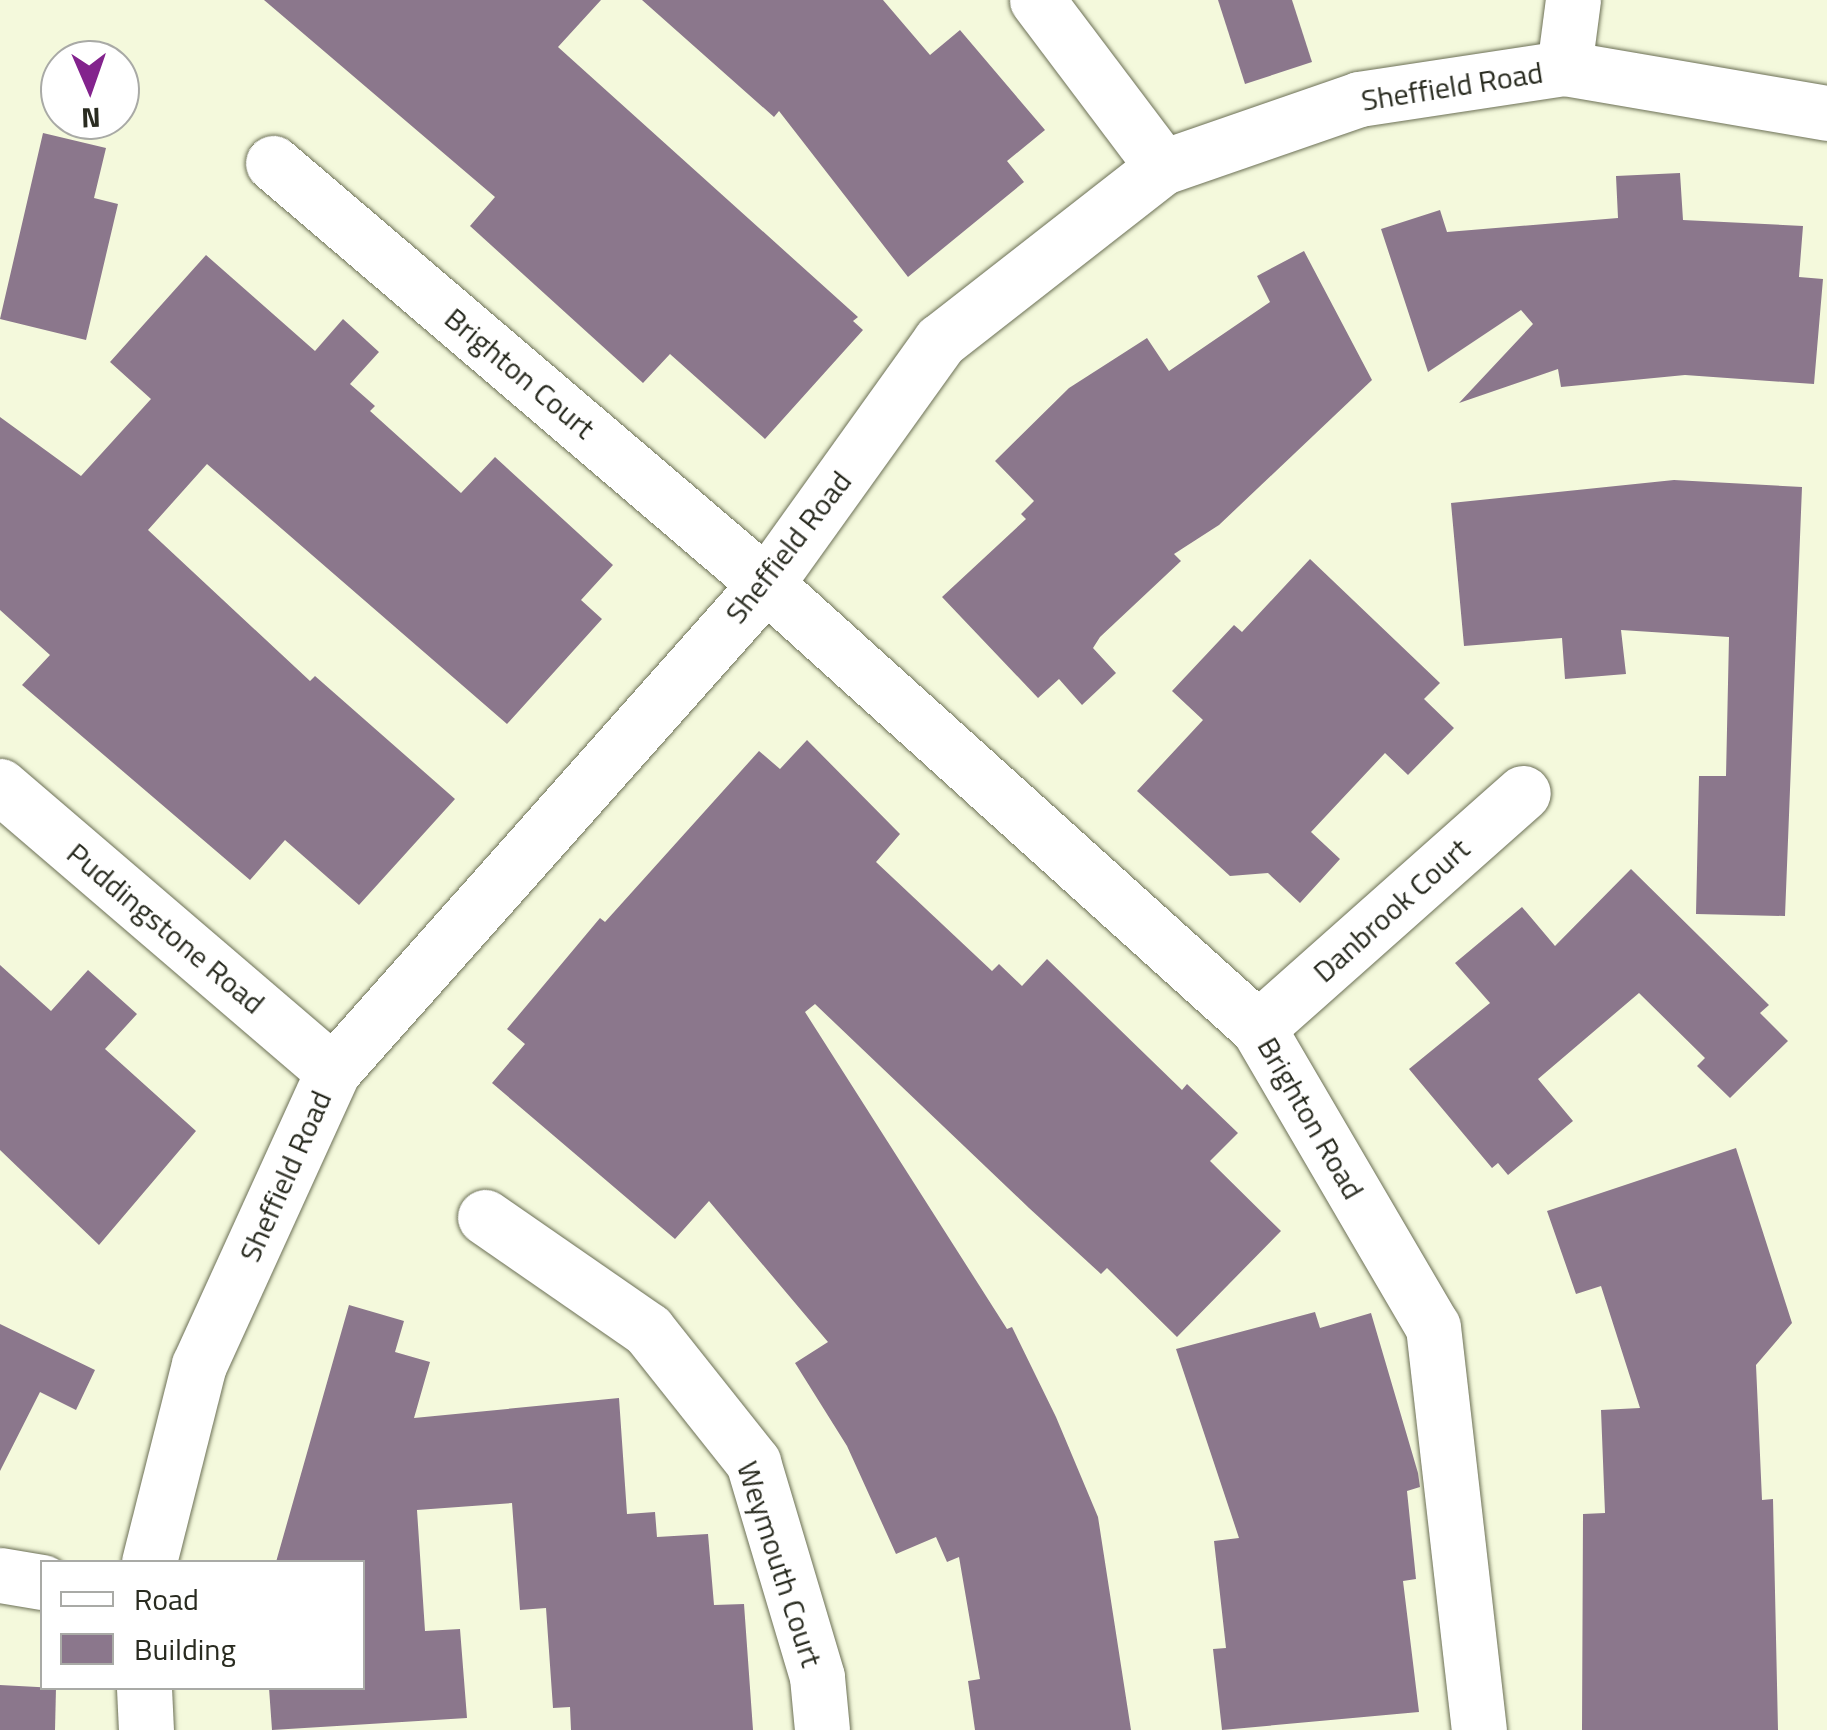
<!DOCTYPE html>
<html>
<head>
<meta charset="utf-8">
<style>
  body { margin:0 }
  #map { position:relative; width:1827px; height:1730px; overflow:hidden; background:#f4f9dc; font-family:"Titillium Web",sans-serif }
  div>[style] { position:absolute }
  .building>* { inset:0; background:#8b778c }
  .roads { filter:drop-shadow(0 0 2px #6c7056) drop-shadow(0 0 2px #6c7056) }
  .minor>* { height:55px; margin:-27.5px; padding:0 27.5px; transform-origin:27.5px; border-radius:27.5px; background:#fff }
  span { translate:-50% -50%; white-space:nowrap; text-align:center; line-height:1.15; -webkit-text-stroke:8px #fff; paint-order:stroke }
  .street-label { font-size:30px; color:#292b20 }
  .legend { position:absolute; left:40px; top:1560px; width:325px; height:130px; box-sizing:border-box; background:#fff; border:2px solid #a9aaa6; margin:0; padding:12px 18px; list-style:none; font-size:30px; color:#292b20 }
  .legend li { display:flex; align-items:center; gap:20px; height:50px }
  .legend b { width:50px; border:2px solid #a9aaa6 }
  .north { position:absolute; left:40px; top:40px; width:100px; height:100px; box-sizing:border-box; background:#fff; border:2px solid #a9aaa6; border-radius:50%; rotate:178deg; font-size:28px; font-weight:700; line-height:40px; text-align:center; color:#292b20 }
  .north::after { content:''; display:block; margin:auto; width:35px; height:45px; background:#83238d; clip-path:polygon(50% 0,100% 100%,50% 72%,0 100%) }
</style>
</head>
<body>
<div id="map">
  <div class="building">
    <i style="clip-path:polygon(264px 0,601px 0,558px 47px,858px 317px,853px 321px,863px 330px,765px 439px,670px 354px,643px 383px,470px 226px,495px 197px)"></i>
    <i style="clip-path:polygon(642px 0,883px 0,930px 55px,960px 30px,1045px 130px,1007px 161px,1024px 182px,908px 277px,779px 111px,774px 117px)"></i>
    <i style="clip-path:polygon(1218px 0,1292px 0,1312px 62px,1245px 84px)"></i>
    <i style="clip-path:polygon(43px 133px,106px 148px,94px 198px,118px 204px,86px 340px,0 319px)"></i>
    <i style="clip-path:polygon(1680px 173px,1683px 220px,1803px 226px,1799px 277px,1823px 279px,1814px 384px,1685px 375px,1561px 387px,1558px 369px,1459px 403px,1533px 324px,1521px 310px,1428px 372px,1381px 229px,1440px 210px,1447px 232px,1618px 218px,1616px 176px)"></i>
    <i style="clip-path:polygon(1304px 251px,1372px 380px,1219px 525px,1174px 554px,1181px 561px,1100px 637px,1093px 648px,1116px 673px,1082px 705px,1059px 679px,1038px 698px,942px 597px,1026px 519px,1021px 514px,1034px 501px,995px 461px,1069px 388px,1147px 338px,1169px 371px,1270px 302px,1257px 276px)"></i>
    <i style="clip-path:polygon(206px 255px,315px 351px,343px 319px,379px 352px,350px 384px,375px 406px,370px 411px,461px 493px,495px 457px,613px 565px,581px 600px,602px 619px,507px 724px,207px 464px,148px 530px,310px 681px,315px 676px,455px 799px,359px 905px,285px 840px,250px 880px,22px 685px,50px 655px,0 610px,0 417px,81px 476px,151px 399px,110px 362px)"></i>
    <i style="clip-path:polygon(1674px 480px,1802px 487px,1785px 916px,1696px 914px,1699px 776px,1726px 776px,1729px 637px,1621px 630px,1626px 674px,1565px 679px,1562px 638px,1464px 646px,1451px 503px)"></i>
    <i style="clip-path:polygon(1310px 559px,1440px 683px,1424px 699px,1454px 728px,1408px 775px,1385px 753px,1311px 832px,1340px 859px,1300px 903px,1268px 873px,1230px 876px,1137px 791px,1203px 720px,1172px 691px,1234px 625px,1242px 632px)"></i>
    <i style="clip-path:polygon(807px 740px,900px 834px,876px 862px,992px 971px,999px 964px,1022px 986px,1047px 959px,1182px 1090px,1187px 1084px,1238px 1133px,1210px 1161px,1281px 1231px,1177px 1337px,1107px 1268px,1101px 1274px,1029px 1208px,815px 1004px,805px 1012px,1007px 1329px,1012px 1327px,1056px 1417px,1098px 1517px,1131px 1730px,975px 1730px,968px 1681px,980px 1679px,959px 1557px,947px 1562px,936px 1537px,896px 1554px,847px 1446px,795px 1363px,828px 1342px,709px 1201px,675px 1239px,492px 1083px,525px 1044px,507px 1029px,600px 918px,605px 922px,759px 751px,780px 769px)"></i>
    <i style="clip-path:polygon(1631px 869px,1769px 1005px,1760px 1013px,1788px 1041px,1730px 1098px,1697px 1066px,1705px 1058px,1639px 993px,1538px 1079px,1573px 1121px,1508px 1175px,1498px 1163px,1492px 1168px,1409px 1069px,1490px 1003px,1455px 963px,1522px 907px,1555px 946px)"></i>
    <i style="clip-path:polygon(0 965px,51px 1011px,88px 970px,137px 1014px,105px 1049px,196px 1131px,99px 1245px,0 1150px)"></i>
    <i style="clip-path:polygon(1736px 1148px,1792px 1323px,1756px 1365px,1762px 1500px,1773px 1499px,1778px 1730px,1582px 1730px,1583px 1514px,1605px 1513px,1601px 1410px,1640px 1408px,1601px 1286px,1576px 1294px,1547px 1211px)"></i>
    <i style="clip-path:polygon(349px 1305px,404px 1321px,395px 1352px,430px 1362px,414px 1418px,619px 1398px,627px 1514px,655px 1512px,657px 1537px,708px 1534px,714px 1605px,744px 1604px,753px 1730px,571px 1730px,570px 1707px,553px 1708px,546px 1608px,520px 1610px,512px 1503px,417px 1510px,425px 1631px,460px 1629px,467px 1718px,272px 1730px,269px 1688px,362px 1688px,362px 1562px,276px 1562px)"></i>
    <i style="clip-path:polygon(1315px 1312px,1320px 1328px,1371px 1313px,1418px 1473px,1420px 1487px,1407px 1491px,1416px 1579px,1403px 1581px,1419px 1712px,1222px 1730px,1213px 1649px,1226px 1648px,1214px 1541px,1239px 1538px,1176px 1349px)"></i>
    <i style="clip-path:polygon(0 1324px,95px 1370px,76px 1410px,40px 1392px,0 1471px)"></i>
    <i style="clip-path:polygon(0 1685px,56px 1688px,55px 1730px,0 1730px)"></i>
  </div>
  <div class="roads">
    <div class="minor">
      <i style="left:1037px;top:0;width:209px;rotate:53deg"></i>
      <i style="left:1564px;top:68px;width:69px;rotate:-82.5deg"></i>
      <i style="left:273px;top:163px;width:648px;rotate:40.5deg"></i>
      <i style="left:766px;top:584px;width:663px;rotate:42.06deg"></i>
      <i style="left:1258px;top:1028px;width:346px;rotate:59.7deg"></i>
      <i style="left:1433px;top:1327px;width:406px;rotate:83.5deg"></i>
      <i style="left:0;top:786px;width:438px;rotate:40.6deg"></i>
      <i style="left:1258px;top:1028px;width:354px;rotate:-41.6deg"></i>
      <i style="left:485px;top:1217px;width:198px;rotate:34.7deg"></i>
      <i style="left:648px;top:1330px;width:169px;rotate:51.5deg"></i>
      <i style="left:753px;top:1462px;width:224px;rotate:73.4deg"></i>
      <i style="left:817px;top:1677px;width:53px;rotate:84.6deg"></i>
      <i style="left:149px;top:1562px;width:203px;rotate:-75.8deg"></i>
      <i style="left:199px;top:1365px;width:323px;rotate:-65.5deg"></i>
      <i style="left:333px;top:1071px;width:652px;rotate:-48.36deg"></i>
      <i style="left:766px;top:584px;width:299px;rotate:-54.4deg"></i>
      <i style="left:940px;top:341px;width:283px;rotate:-38deg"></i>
      <i style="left:1163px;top:167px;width:207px;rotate:-19.1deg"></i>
      <i style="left:1359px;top:99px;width:207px;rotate:-8.6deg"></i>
      <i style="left:1564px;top:68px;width:267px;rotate:9.7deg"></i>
      <i style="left:0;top:1575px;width:43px;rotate:9.5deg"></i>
      <i style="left:144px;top:1688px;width:42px;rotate:87.3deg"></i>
    </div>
  </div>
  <div class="street-label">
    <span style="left:1452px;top:86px;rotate:-9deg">Sheffield Road</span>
    <span style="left:520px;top:373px;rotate:40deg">Brighton Court</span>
    <span style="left:788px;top:547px;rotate:-52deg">Sheffield Road</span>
    <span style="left:1391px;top:910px;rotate:-42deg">Danbrook Court</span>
    <span style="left:166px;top:928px;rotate:40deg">Puddingstone Road</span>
    <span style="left:1311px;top:1118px;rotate:60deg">Brighton Road</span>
    <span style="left:285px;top:1176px;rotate:-66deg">Sheffield Road</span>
    <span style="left:780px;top:1564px;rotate:72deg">Weymouth Court</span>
  </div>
  <ul class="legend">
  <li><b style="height:12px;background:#fff"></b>Road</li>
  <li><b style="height:28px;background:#8b778c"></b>Building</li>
  </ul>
  <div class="north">N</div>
</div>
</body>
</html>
